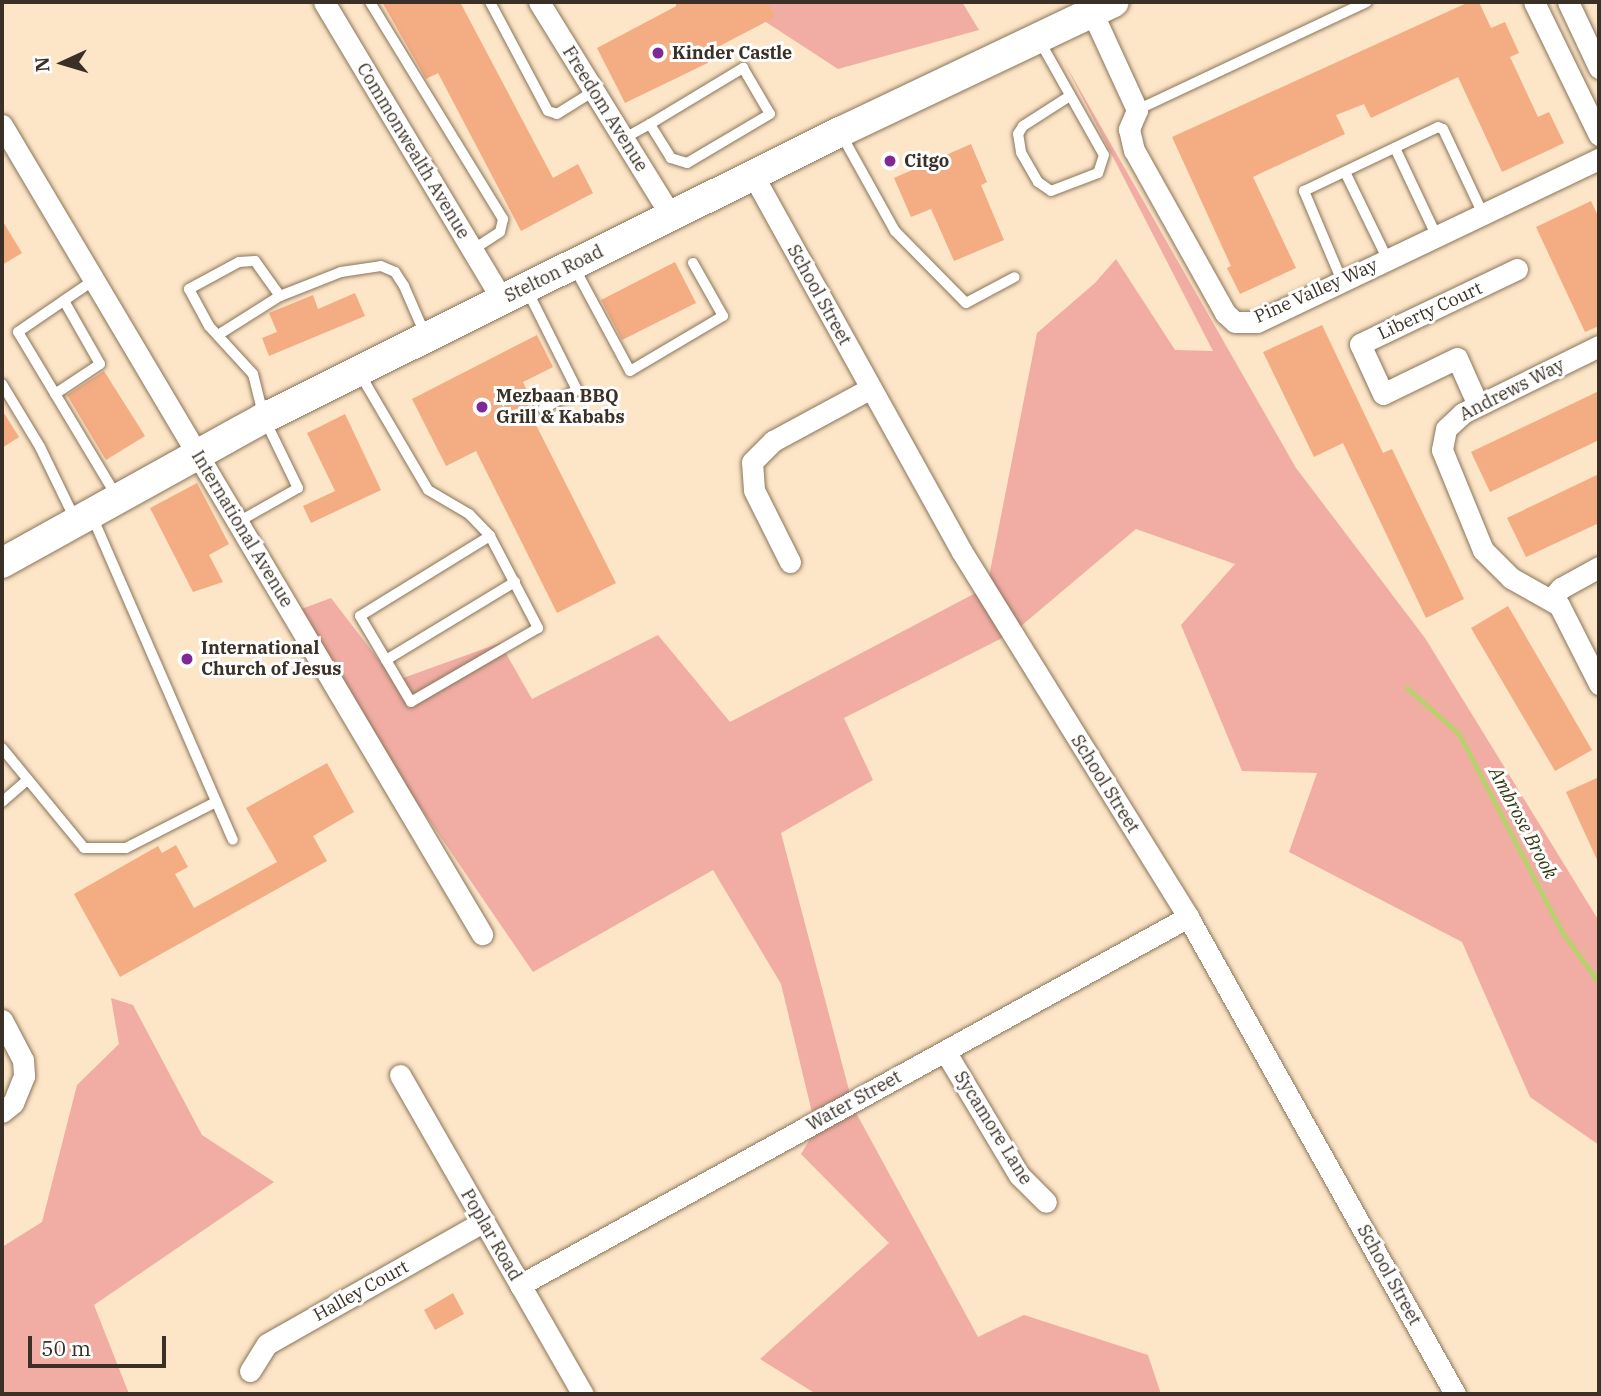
<!DOCTYPE html>
<html>
<head>
<meta charset="utf-8">
<style>
  body { margin:0 }
  #map { position:relative; width:1601px; height:1396px; overflow:hidden; background:#fde5c7; font-family:"IBM Plex Serif",serif }
  div>[style] { position:absolute }
  .green>* { inset:0; background:#f1ada4 }
  .stream>* { height:5px; margin:-2.5px; padding:0 2.5px; transform-origin:2.5px; border-radius:2.5px; background:#bad06f }
  .building>* { inset:0; background:#f4ac83 }
  .roads { filter:drop-shadow(0 0 2px #8a755a) drop-shadow(0 0 2px #8a755a) }
  .lane>* { height:10px; margin:-5px; padding:0 5px; transform-origin:5px; border-radius:5px; background:#fff }
  .street>* { height:21px; margin:-10.5px; padding:0 10.5px; transform-origin:10.5px; border-radius:10.5px; background:#fff }
  .secondary>* { height:30px; margin:-15px; padding:0 15px; transform-origin:15px; border-radius:15px; background:#fff }
  .dots>* { width:19px; height:19px; translate:-50% -50%; box-sizing:border-box; border:4px solid #fff; border-radius:50% }
  span { translate:-50% -50%; white-space:nowrap; text-align:center; line-height:1.15; -webkit-text-stroke:6px #fff; paint-order:stroke }
  .poi-label { font-size:18px; color:#3a3025; font-weight:700 }
  .left { translate:0 -50%; text-align:left }
  .street-label { font-size:18px; color:#3a3025 }
  .water-label { font-size:19px; color:#30380f; font-style:italic }
  .frame { position:absolute; inset:0; border:4px solid #3a3025; pointer-events:none }
  .north { position:absolute; left:28px; top:28px; width:70px; height:70px; -webkit-text-stroke:5px #fff; paint-order:stroke; rotate:266deg; font-size:19px; font-weight:700; line-height:28px; text-align:center; color:#3a3025 }
  .north::after { content:''; display:block; margin:auto; width:24px; height:32px; background:#3a3025; clip-path:polygon(50% 0,100% 100%,50% 72%,0 100%) }
  .scale { position:absolute; left:28px; top:1336px; width:138px; height:32px; box-sizing:border-box; border:4px solid #3a3025; border-top:0; padding-left:9px; font-size:21px; line-height:24px; white-space:nowrap; color:#3a3025; -webkit-text-stroke:5px #fff; paint-order:stroke }
</style>
</head>
<body>
<div id="map">
  <div class="green">
    <i style="clip-path:polygon(676px 2px,962px 2px,979px 30px,838px 69px,746px 9px,676px 14px)"></i>
    <i style="clip-path:polygon(1064px 62px,1296px 468px,1425px 638px,1599px 921px,1599px 1145px,1530px 1097px,1462px 942px,1289px 852px,1317px 773px,1242px 771px,1181px 625px,1235px 564px,1136px 529px,1014px 632px,844px 718px,873px 780px,781px 833px,854px 1109px,978px 1337px,1024px 1315px,1148px 1355px,1161px 1394px,816px 1394px,760px 1359px,889px 1243px,801px 1154px,816px 1129px,781px 984px,713px 870px,533px 972px,288px 614px,331px 598px,395px 681px,500px 643px,532px 699px,658px 635px,730px 722px,987px 587px,1037px 333px,1095px 283px,1116px 259px,1175px 350px,1213px 351px)"></i>
    <i style="clip-path:polygon(111px 998px,133px 1005px,202px 1135px,274px 1182px,94px 1305px,129px 1394px,2px 1394px,2px 1247px,42px 1222px,77px 1085px,119px 1044px)"></i>
  </div>
  <div class="stream">
    <i style="left:1407px;top:688px;width:69px;rotate:41.5deg"></i>
    <i style="left:1459px;top:734px;width:223px;rotate:62.5deg"></i>
    <i style="left:1562px;top:932px;width:63px;rotate:54deg"></i>
  </div>
  <div class="building">
    <i style="clip-path:polygon(382px 2px,460px 2px,553px 178px,578px 164px,593px 193px,521px 231px,438px 73px,426px 79px)"></i>
    <i style="clip-path:polygon(684px 2px,767px 2px,775px 17px,716px 48px,720px 57px,625px 103px,597px 48px)"></i>
    <i style="clip-path:polygon(1469px 2px,1479px 2px,1491px 28px,1505px 22px,1519px 53px,1510px 57px,1538px 117px,1549px 112px,1564px 143px,1502px 172px,1458px 77px,1371px 118px,1364px 104px,1336px 115px,1345px 134px,1253px 177px,1296px 268px,1240px 294px,1227px 268px,1231px 266px,1172px 137px)"></i>
    <i style="clip-path:polygon(971px 144px,987px 182px,981px 185px,1004px 240px,954px 261px,931px 209px,911px 217px,894px 178px)"></i>
    <i style="clip-path:polygon(1591px 201px,1599px 218px,1599px 326px,1585px 332px,1536px 227px)"></i>
    <i style="clip-path:polygon(2px 220px,22px 253px,2px 265px)"></i>
    <i style="clip-path:polygon(675px 262px,696px 303px,622px 340px,601px 300px)"></i>
    <i style="clip-path:polygon(355px 293px,365px 316px,269px 356px,262px 338px,277px 332px,269px 313px,313px 295px,318px 309px)"></i>
    <i style="clip-path:polygon(1322px 325px,1383px 453px,1392px 449px,1464px 599px,1426px 618px,1343px 443px,1314px 457px,1263px 352px)"></i>
    <i style="clip-path:polygon(537px 335px,553px 367px,523px 382px,535px 408px,530px 413px,616px 583px,557px 613px,476px 451px,446px 466px,412px 399px)"></i>
    <i style="clip-path:polygon(104px 371px,145px 436px,106px 460px,67px 395px)"></i>
    <i style="clip-path:polygon(1599px 391px,1599px 440px,1490px 492px,1471px 452px)"></i>
    <i style="clip-path:polygon(2px 410px,19px 437px,2px 448px)"></i>
    <i style="clip-path:polygon(345px 414px,381px 490px,311px 523px,303px 506px,335px 491px,307px 433px)"></i>
    <i style="clip-path:polygon(1599px 474px,1599px 523px,1526px 557px,1507px 518px)"></i>
    <i style="clip-path:polygon(197px 483px,229px 544px,209px 555px,223px 582px,193px 592px,150px 508px)"></i>
    <i style="clip-path:polygon(1508px 606px,1592px 750px,1555px 771px,1471px 628px)"></i>
    <i style="clip-path:polygon(327px 763px,354px 812px,313px 836px,327px 861px,120px 977px,74px 894px,158px 846px,162px 853px,176px 845px,188px 867px,175px 874px,194px 908px,277px 862px,246px 808px)"></i>
    <i style="clip-path:polygon(1599px 777px,1599px 864px,1566px 792px)"></i>
    <i style="clip-path:polygon(453px 1293px,464px 1314px,435px 1330px,424px 1310px)"></i>
  </div>
  <div class="roads">
    <div class="lane">
      <i style="left:370px;top:2px;width:255px;rotate:58.5deg"></i>
      <i style="left:503px;top:219px;width:13px;rotate:103deg"></i>
      <i style="left:500px;top:232px;width:33px;rotate:147deg"></i>
      <i style="left:490px;top:2px;width:123px;rotate:62deg"></i>
      <i style="left:548px;top:111px;width:9px;rotate:18deg"></i>
      <i style="left:557px;top:114px;width:44px;rotate:-31.9deg"></i>
      <i style="left:1038px;top:38px;width:134px;rotate:60.6deg"></i>
      <i style="left:1104px;top:155px;width:19px;rotate:108deg"></i>
      <i style="left:1098px;top:173px;width:50px;rotate:159deg"></i>
      <i style="left:1051px;top:191px;width:16px;rotate:-145deg"></i>
      <i style="left:1038px;top:182px;width:34px;rotate:-120deg"></i>
      <i style="left:1021px;top:152px;width:18px;rotate:-99deg"></i>
      <i style="left:1018px;top:134px;width:9px;rotate:-58deg"></i>
      <i style="left:1023px;top:126px;width:56px;rotate:-32.6deg"></i>
      <i style="left:1137px;top:110px;width:254px;rotate:-25.2deg"></i>
      <i style="left:841px;top:134px;width:111px;rotate:60.9deg"></i>
      <i style="left:895px;top:231px;width:101px;rotate:45.4deg"></i>
      <i style="left:966px;top:303px;width:55px;rotate:-28deg"></i>
      <i style="left:623px;top:139px;width:31px;rotate:-29deg"></i>
      <i style="left:650px;top:124px;width:109px;rotate:-31.1deg"></i>
      <i style="left:743px;top:68px;width:53px;rotate:59.6deg"></i>
      <i style="left:770px;top:114px;width:96px;rotate:149.4deg"></i>
      <i style="left:687px;top:163px;width:17px;rotate:-163deg"></i>
      <i style="left:671px;top:158px;width:40px;rotate:-122deg"></i>
      <i style="left:1395px;top:148px;width:98px;rotate:64.7deg"></i>
      <i style="left:1345px;top:172px;width:98px;rotate:64deg"></i>
      <i style="left:574px;top:267px;width:118px;rotate:61.7deg"></i>
      <i style="left:630px;top:371px;width:108px;rotate:-30.6deg"></i>
      <i style="left:723px;top:316px;width:61px;rotate:-119.5deg"></i>
      <i style="left:94px;top:280px;width:92px;rotate:145.6deg"></i>
      <i style="left:18px;top:332px;width:192px;rotate:59deg"></i>
      <i style="left:1342px;top:281px;width:98px;rotate:-112.9deg"></i>
      <i style="left:1304px;top:191px;width:148px;rotate:-25.5deg"></i>
      <i style="left:1438px;top:127px;width:5px;rotate:22deg"></i>
      <i style="left:1443px;top:129px;width:94px;rotate:64.8deg"></i>
      <i style="left:527px;top:290px;width:112px;rotate:63.4deg"></i>
      <i style="left:577px;top:390px;width:39px;rotate:151deg"></i>
      <i style="left:218px;top:335px;width:73px;rotate:-32.2deg"></i>
      <i style="left:280px;top:296px;width:66px;rotate:-21.5deg"></i>
      <i style="left:341px;top:272px;width:40px;rotate:-8.5deg"></i>
      <i style="left:381px;top:266px;width:15px;rotate:23deg"></i>
      <i style="left:395px;top:272px;width:17px;rotate:57deg"></i>
      <i style="left:404px;top:286px;width:52px;rotate:66.4deg"></i>
      <i style="left:360px;top:374px;width:134px;rotate:59.6deg"></i>
      <i style="left:428px;top:490px;width:48px;rotate:30.3deg"></i>
      <i style="left:469px;top:514px;width:30px;rotate:46deg"></i>
      <i style="left:490px;top:536px;width:104px;rotate:62.4deg"></i>
      <i style="left:538px;top:628px;width:147px;rotate:149.8deg"></i>
      <i style="left:411px;top:702px;width:100px;rotate:-120.7deg"></i>
      <i style="left:360px;top:616px;width:153px;rotate:-31.6deg"></i>
      <i style="left:2px;top:384px;width:74px;rotate:58.9deg"></i>
      <i style="left:40px;top:447px;width:80px;rotate:64.1deg"></i>
      <i style="left:55px;top:394px;width:54px;rotate:-33.7deg"></i>
      <i style="left:100px;top:364px;width:73px;rotate:-119.7deg"></i>
      <i style="left:92px;top:516px;width:353px;rotate:66.5deg"></i>
      <i style="left:238px;top:522px;width:69px;rotate:-29.5deg"></i>
      <i style="left:298px;top:488px;width:78px;rotate:-115.9deg"></i>
      <i style="left:264px;top:418px;width:45px;rotate:-104deg"></i>
      <i style="left:253px;top:374px;width:65px;rotate:-132.5deg"></i>
      <i style="left:209px;top:326px;width:42px;rotate:-118.4deg"></i>
      <i style="left:189px;top:289px;width:57px;rotate:-28.4deg"></i>
      <i style="left:239px;top:262px;width:16px;rotate:-4deg"></i>
      <i style="left:255px;top:261px;width:43px;rotate:54.5deg"></i>
      <i style="left:386px;top:660px;width:151px;rotate:-31.2deg"></i>
      <i style="left:2px;top:748px;width:129px;rotate:50.6deg"></i>
      <i style="left:84px;top:848px;width:42px"></i>
      <i style="left:126px;top:848px;width:101px;rotate:-27.1deg"></i>
      <i style="left:2px;top:802px;width:32px;rotate:-41deg"></i>
    </div>
    <div class="street">
      <i style="left:324px;top:2px;width:347px;rotate:59.1deg"></i>
      <i style="left:539px;top:2px;width:251px;rotate:58.3deg"></i>
      <i style="left:1534px;top:2px;width:148px;rotate:64deg"></i>
      <i style="left:1568px;top:2px;width:73px;rotate:64.8deg"></i>
      <i style="left:1092px;top:12px;width:108px;rotate:65.3deg"></i>
      <i style="left:1137px;top:110px;width:21px;rotate:113deg"></i>
      <i style="left:1129px;top:129px;width:22px;rotate:77deg"></i>
      <i style="left:1134px;top:150px;width:187px;rotate:60.8deg"></i>
      <i style="left:1225px;top:313px;width:13px;rotate:42deg"></i>
      <i style="left:1235px;top:322px;width:22px"></i>
      <i style="left:1257px;top:322px;width:379px;rotate:-25.5deg"></i>
      <i style="left:2px;top:125px;width:941px;rotate:59.32deg"></i>
      <i style="left:753px;top:175px;width:431px;rotate:61deg"></i>
      <i style="left:962px;top:552px;width:429px;rotate:58.2deg"></i>
      <i style="left:1188px;top:917px;width:547px;rotate:60.76deg"></i>
      <i style="left:1599px;top:346px;width:152px;rotate:153.8deg"></i>
      <i style="left:1463px;top:413px;width:23px;rotate:137deg"></i>
      <i style="left:1446px;top:429px;width:21px;rotate:101deg"></i>
      <i style="left:1442px;top:450px;width:108px;rotate:67.7deg"></i>
      <i style="left:1483px;top:550px;width:40px;rotate:45deg"></i>
      <i style="left:1511px;top:578px;width:55px;rotate:29.4deg"></i>
      <i style="left:1559px;top:605px;width:89px;rotate:63.1deg"></i>
      <i style="left:1478px;top:405px;width:51px;rotate:-114.1deg"></i>
      <i style="left:1457px;top:358px;width:82px;rotate:154.1deg"></i>
      <i style="left:1383px;top:394px;width:55px;rotate:-114.7deg"></i>
      <i style="left:1360px;top:344px;width:174px;rotate:-25.5deg"></i>
      <i style="left:790px;top:562px;width:80px;rotate:-116.6deg"></i>
      <i style="left:754px;top:490px;width:28px;rotate:-94deg"></i>
      <i style="left:752px;top:462px;width:30px;rotate:-45deg"></i>
      <i style="left:773px;top:441px;width:111px;rotate:-28.4deg"></i>
      <i style="left:1551px;top:599px;width:15px;rotate:-48deg"></i>
      <i style="left:1561px;top:588px;width:43px;rotate:-28.9deg"></i>
      <i style="left:2px;top:1020px;width:45px;rotate:62.3deg"></i>
      <i style="left:23px;top:1060px;width:16px;rotate:86deg"></i>
      <i style="left:24px;top:1076px;width:29px;rotate:112deg"></i>
      <i style="left:13px;top:1103px;width:14px;rotate:141deg"></i>
      <i style="left:945px;top:1051px;width:144px;rotate:59.2deg"></i>
      <i style="left:1019px;top:1175px;width:38px;rotate:45deg"></i>
      <i style="left:400px;top:1075px;width:368px;rotate:60.2deg"></i>
      <i style="left:520px;top:1285px;width:763px;rotate:-28.85deg"></i>
      <i style="left:250px;top:1371px;width:32px;rotate:-58deg"></i>
      <i style="left:267px;top:1344px;width:248px;rotate:-29.5deg"></i>
    </div>
    <div class="secondary">
      <i style="left:2px;top:563px;width:299px;rotate:-29deg"></i>
      <i style="left:264px;top:418px;width:643px;rotate:-26.41deg"></i>
      <i style="left:840px;top:132px;width:303px;rotate:-25.4deg"></i>
    </div>
  </div>
  <div class="dots">
    <i style="left:658px;top:53px;background:#7f2997"></i>
    <i style="left:890px;top:161px;background:#7f2997"></i>
    <i style="left:482px;top:407px;background:#7f2997"></i>
    <i style="left:187px;top:659px;background:#7f2997"></i>
  </div>
  <div class="poi-label">
    <span class="left" style="left:672px;top:53px">Kinder Castle</span>
    <span class="left" style="left:904px;top:161px">Citgo</span>
    <span class="left" style="left:496px;top:407px">Mezbaan BBQ<br>Grill &amp; Kababs</span>
    <span class="left" style="left:201px;top:659px">International<br>Church of Jesus</span>
  </div>
  <div class="street-label">
    <span style="left:605px;top:109px;rotate:58deg">Freedom Avenue</span>
    <span style="left:413px;top:151px;rotate:59deg">Commonwealth Avenue</span>
    <span style="left:554px;top:274px;rotate:-26deg">Stelton Road</span>
    <span style="left:1316px;top:291px;rotate:-24deg">Pine Valley Way</span>
    <span style="left:819px;top:295px;rotate:61deg">School Street</span>
    <span style="left:1430px;top:311px;rotate:-25deg">Liberty Court</span>
    <span style="left:1512px;top:390px;rotate:-27deg">Andrews Way</span>
    <span style="left:242px;top:529px;rotate:59deg">International Avenue</span>
    <span style="left:1105px;top:784px;rotate:58deg">School Street</span>
    <span style="left:854px;top:1101px;rotate:-29deg">Water Street</span>
    <span style="left:993px;top:1128px;rotate:58deg">Sycamore Lane</span>
    <span style="left:491px;top:1235px;rotate:60deg">Poplar Road</span>
    <span style="left:1389px;top:1275px;rotate:61deg">School Street</span>
    <span style="left:361px;top:1291px;rotate:-29deg">Halley Court</span>
  </div>
  <div class="water-label">
    <span style="left:1523px;top:823px;rotate:62deg">Ambrose Brook</span>
  </div>
  <div class="frame"></div>
  <div class="north">N</div>
  <div class="scale">50 m</div>
</div>
</body>
</html>
